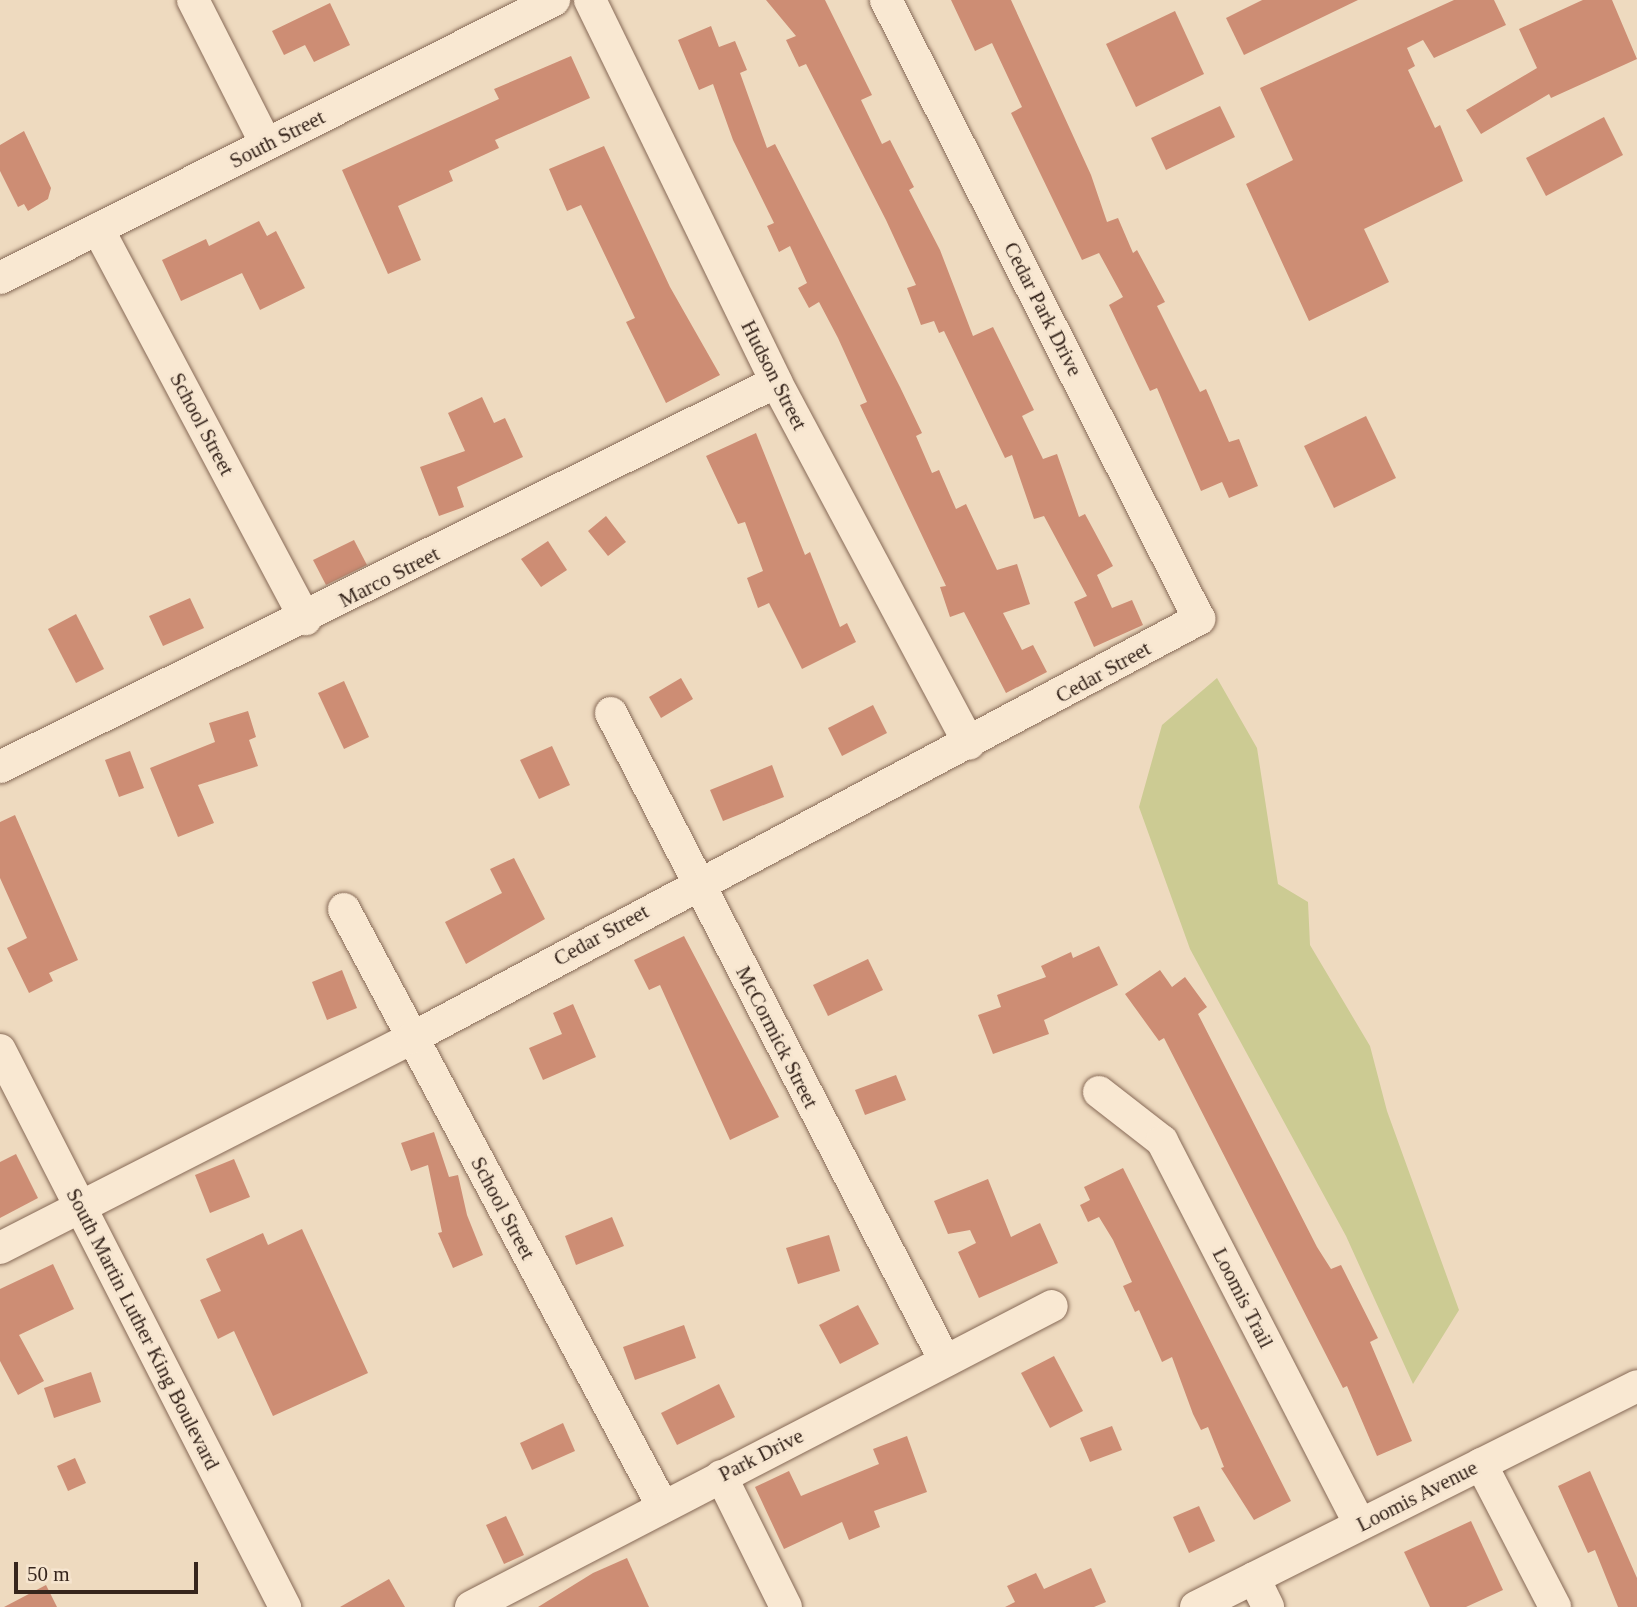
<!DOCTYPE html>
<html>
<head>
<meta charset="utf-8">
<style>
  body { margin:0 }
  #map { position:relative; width:1637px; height:1607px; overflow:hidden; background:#eedabf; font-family:"Times New Roman",serif }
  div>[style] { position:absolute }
  .green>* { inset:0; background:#cccb93 }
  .building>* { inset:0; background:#cd8d74 }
  .roads { filter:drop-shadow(0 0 2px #876a57) drop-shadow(0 0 2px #876a57) }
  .minor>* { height:32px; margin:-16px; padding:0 16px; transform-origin:16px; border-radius:16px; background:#f9e8d2 }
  span { translate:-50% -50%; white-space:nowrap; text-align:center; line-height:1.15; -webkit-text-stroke:5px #f6e5cf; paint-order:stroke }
  .street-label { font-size:21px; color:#36251c }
  .scale { position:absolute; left:14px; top:1562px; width:184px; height:32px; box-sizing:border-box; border:4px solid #36251c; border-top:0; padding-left:9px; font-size:21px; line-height:24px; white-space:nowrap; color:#36251c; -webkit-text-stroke:5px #f6e5cf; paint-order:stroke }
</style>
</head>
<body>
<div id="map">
  <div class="green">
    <i style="clip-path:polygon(1217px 678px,1257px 748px,1278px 884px,1308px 902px,1310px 945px,1370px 1046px,1387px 1111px,1459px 1310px,1413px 1384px,1346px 1236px,1190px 949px,1139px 807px,1162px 725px)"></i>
  </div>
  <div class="building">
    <i style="clip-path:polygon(766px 0,825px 0,872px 95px,861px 100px,882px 144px,890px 140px,914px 187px,909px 190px,940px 250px,973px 336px,993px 327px,1034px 410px,1022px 416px,1043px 459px,1057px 454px,1079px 517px,1085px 514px,1113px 566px,1097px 575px,1112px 608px,1132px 600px,1143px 625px,1094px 647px,1074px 602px,1087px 596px,1044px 516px,1034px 519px,1012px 455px,1005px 458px,944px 331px,939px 333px,934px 321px,921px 325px,907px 288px,916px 285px,886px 220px,806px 64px,799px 67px,786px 40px,796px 36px)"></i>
    <i style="clip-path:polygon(951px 0,1011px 0,1091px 175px,1107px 222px,1118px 218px,1133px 253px,1137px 250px,1165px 302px,1157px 306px,1200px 392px,1206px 389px,1229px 442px,1239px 439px,1258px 486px,1229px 498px,1222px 482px,1201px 491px,1157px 388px,1150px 391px,1109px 305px,1123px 297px,1099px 253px,1082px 260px,1011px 113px,1022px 107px,992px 43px,975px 51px)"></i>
    <i style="clip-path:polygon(1262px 0,1358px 0,1244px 55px,1226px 18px)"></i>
    <i style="clip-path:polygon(1454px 0,1494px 0,1506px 25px,1434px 58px,1423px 40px,1407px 48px,1415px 66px,1408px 70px,1435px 128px,1440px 125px,1463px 181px,1364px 229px,1389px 282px,1309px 321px,1246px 184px,1293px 160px,1260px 88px)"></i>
    <i style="clip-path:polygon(1583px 0,1612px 0,1637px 59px,1551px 98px,1549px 94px,1481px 134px,1466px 110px,1537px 68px,1519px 29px)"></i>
    <i style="clip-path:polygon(330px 3px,350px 45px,314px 62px,305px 45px,284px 55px,272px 31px)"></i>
    <i style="clip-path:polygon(1175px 11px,1204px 74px,1136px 107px,1106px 44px)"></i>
    <i style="clip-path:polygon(711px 26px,719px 47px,735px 41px,747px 70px,740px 73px,767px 148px,775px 144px,900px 387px,922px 433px,916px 436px,932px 473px,939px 470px,956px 509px,966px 504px,997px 570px,1017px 564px,1030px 604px,1003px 613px,1022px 650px,1033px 645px,1047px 672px,1006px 693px,964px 612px,950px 617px,940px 587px,946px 586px,860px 405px,867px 402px,838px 338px,819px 302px,809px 308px,798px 288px,807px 283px,790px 246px,779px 252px,767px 226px,774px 223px,733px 140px,713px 84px,699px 90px,678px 40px)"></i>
    <i style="clip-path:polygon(571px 56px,590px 98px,495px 140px,499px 148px,449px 171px,453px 181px,398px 206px,421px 260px,388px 274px,342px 170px,499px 99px,494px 89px)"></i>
    <i style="clip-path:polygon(1220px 106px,1235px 137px,1166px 170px,1151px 138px)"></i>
    <i style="clip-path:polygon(1604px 117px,1623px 155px,1546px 196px,1526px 158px)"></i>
    <i style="clip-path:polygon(24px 131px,51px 188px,48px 199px,28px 211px,24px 204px,18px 207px,0 171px,0 145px)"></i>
    <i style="clip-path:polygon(604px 146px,670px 287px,720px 375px,666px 403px,626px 322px,635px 318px,581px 205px,567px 211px,549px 169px)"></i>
    <i style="clip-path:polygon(259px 221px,267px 236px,276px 231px,305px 288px,260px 310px,242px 273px,181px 301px,162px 260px,206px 239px,209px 246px)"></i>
    <i style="clip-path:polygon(482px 397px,494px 423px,505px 418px,523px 457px,457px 487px,464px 507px,439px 516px,420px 467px,465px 451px,448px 413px)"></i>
    <i style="clip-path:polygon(1366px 416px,1396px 478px,1334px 508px,1304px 446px)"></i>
    <i style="clip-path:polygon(756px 433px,805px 555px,810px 552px,840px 627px,847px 623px,856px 642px,802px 669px,769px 603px,758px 608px,747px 578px,763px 571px,745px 522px,738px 524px,706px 456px)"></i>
    <i style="clip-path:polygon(606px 516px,626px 542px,608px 556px,588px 531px)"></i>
    <i style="clip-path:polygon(354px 540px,367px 565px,326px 585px,313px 560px)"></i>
    <i style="clip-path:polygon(548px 541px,567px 570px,541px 587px,521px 559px)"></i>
    <i style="clip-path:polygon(190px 598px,204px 628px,163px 646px,149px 616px)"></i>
    <i style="clip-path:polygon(76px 614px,104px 669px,76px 683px,48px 629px)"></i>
    <i style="clip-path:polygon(681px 678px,693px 699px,661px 718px,649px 697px)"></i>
    <i style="clip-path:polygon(344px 681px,369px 737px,344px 749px,318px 693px)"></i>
    <i style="clip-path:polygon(873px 705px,887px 733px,842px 756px,828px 728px)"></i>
    <i style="clip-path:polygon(248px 711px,256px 737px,249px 740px,258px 766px,198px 785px,214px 823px,178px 837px,150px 768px,215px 742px,209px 723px)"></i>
    <i style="clip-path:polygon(552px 746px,570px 785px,539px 799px,520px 760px)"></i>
    <i style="clip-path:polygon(130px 751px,144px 788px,119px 797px,105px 760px)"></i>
    <i style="clip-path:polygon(772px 765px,784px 797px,723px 821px,710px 790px)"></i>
    <i style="clip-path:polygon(15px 815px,78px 960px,49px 973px,53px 981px,29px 993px,7px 948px,27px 938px,0 878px,0 822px)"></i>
    <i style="clip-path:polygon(514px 858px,545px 919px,466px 964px,445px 922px,502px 893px,490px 869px)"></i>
    <i style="clip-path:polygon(684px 936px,779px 1117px,730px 1140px,660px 985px,649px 990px,634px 960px)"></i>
    <i style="clip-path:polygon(1099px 946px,1118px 985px,1044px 1020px,1049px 1034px,993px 1054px,978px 1015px,1001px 1007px,997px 995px,1046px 977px,1041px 966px,1071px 952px,1073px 958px)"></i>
    <i style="clip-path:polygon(868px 959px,883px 990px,828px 1016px,813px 985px)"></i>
    <i style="clip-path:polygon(342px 970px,357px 1008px,327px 1020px,312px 982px)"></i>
    <i style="clip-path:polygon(1160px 970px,1172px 987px,1185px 977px,1207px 1007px,1198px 1014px,1317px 1247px,1331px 1269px,1341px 1265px,1378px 1338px,1370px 1342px,1412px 1441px,1377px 1456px,1347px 1386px,1343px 1388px,1164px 1038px,1159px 1041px,1125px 994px)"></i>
    <i style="clip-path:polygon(573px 1004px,596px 1057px,543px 1080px,529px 1048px,562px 1034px,553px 1013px)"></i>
    <i style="clip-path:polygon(896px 1075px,906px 1100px,865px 1115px,855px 1090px)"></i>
    <i style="clip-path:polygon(434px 1132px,449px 1177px,458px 1175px,467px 1215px,483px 1255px,453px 1268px,438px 1233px,442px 1232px,428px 1165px,411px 1171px,401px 1143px)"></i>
    <i style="clip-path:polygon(16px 1154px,38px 1198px,0 1218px,0 1162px)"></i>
    <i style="clip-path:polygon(234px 1159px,250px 1197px,210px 1213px,195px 1175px)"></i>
    <i style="clip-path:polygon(1123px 1168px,1291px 1501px,1254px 1520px,1221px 1468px,1224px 1467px,1208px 1427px,1201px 1430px,1193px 1414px,1172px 1357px,1162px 1362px,1139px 1310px,1135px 1312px,1123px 1286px,1132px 1282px,1113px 1240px,1099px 1217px,1088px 1222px,1080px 1205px,1090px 1200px,1084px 1187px)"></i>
    <i style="clip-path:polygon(988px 1179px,1011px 1237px,1040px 1223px,1058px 1263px,979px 1298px,958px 1252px,976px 1243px,970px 1230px,948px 1234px,934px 1201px)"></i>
    <i style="clip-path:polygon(612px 1217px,624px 1246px,576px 1265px,565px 1236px)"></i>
    <i style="clip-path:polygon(302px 1229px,368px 1373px,273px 1416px,234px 1331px,218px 1339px,200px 1300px,221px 1291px,206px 1259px,263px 1233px,268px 1245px)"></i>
    <i style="clip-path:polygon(829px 1235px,840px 1271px,798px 1284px,786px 1248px)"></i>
    <i style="clip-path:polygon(53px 1264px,74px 1309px,19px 1335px,44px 1381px,18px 1395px,0 1361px,0 1289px)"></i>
    <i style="clip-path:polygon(858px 1305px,879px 1344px,840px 1364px,819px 1325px)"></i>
    <i style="clip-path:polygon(684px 1325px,696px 1358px,635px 1380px,623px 1347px)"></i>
    <i style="clip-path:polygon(1054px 1356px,1083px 1411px,1050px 1428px,1021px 1373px)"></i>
    <i style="clip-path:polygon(91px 1372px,101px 1402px,54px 1418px,44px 1388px)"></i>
    <i style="clip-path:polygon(719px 1384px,735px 1417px,677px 1445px,661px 1413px)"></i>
    <i style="clip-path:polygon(563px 1423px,575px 1451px,532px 1470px,520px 1443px)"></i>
    <i style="clip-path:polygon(1112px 1426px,1122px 1450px,1090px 1462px,1080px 1438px)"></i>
    <i style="clip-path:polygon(907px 1436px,927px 1492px,874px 1511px,880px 1527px,849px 1540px,842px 1522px,784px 1549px,755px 1487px,789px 1471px,801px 1496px,879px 1464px,873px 1449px)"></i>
    <i style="clip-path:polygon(75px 1458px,86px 1483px,68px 1491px,57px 1466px)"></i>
    <i style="clip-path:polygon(1590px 1471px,1637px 1578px,1637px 1607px,1618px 1607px,1595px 1550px,1588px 1553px,1558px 1486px)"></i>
    <i style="clip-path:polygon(1199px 1506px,1215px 1541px,1189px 1553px,1173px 1517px)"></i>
    <i style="clip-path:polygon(506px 1516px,524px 1555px,504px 1564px,486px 1525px)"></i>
    <i style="clip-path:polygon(1471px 1521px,1503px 1590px,1466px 1607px,1430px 1607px,1404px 1552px)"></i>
    <i style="clip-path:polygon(627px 1558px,649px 1607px,538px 1607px,593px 1573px)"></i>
    <i style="clip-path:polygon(1091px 1568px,1106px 1602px,1094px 1607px,1005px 1607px,1015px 1602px,1007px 1586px,1036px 1573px,1044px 1589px)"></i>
    <i style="clip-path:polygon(389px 1579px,405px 1607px,340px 1607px)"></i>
    <i style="clip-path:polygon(46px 1585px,57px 1607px,4px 1607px)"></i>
  </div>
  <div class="roads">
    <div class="minor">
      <i style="left:193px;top:0;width:161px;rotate:63.1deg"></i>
      <i style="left:590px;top:0;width:425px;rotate:64deg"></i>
      <i style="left:776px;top:382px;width:410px;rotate:61.9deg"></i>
      <i style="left:98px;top:229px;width:442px;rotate:62deg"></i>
      <i style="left:0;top:278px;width:620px;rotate:-26.65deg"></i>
      <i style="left:611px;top:713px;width:729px;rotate:62.73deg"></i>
      <i style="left:0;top:767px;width:866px;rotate:-26.39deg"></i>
      <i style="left:344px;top:909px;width:678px;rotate:61.92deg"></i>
      <i style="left:0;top:1050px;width:626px;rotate:62.9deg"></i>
      <i style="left:1099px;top:1092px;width:80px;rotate:37.9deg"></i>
      <i style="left:1162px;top:1141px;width:431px;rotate:62.7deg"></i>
      <i style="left:0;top:1248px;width:462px;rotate:-27deg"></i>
      <i style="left:412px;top:1038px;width:892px;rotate:-28.03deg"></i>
      <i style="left:1199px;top:619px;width:694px;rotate:-116.82deg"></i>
      <i style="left:1481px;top:1464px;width:161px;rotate:62.6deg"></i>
      <i style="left:721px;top:1476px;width:146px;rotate:63.6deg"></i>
      <i style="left:1254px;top:1578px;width:32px;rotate:64deg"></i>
      <i style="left:471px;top:1607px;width:654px;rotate:-27.39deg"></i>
      <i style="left:1196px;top:1607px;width:493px;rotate:-26.6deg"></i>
    </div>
  </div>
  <div class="street-label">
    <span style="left:277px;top:139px;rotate:-27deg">South Street</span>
    <span style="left:1043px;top:309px;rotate:63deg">Cedar Park Drive</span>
    <span style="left:774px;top:375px;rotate:63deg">Hudson Street</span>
    <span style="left:202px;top:424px;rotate:62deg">School Street</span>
    <span style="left:389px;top:577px;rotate:-27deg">Marco Street</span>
    <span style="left:1103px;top:672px;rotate:-29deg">Cedar Street</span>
    <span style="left:601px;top:935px;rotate:-29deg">Cedar Street</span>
    <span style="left:777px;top:1037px;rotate:63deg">McCormick Street</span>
    <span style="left:503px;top:1208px;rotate:62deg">School Street</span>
    <span style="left:1243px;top:1298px;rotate:63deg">Loomis Trail</span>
    <span style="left:143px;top:1329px;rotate:63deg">South Martin Luther King Boulevard</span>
    <span style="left:761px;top:1455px;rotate:-27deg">Park Drive</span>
    <span style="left:1417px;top:1496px;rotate:-27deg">Loomis Avenue</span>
  </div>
  <div class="scale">50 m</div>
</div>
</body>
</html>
